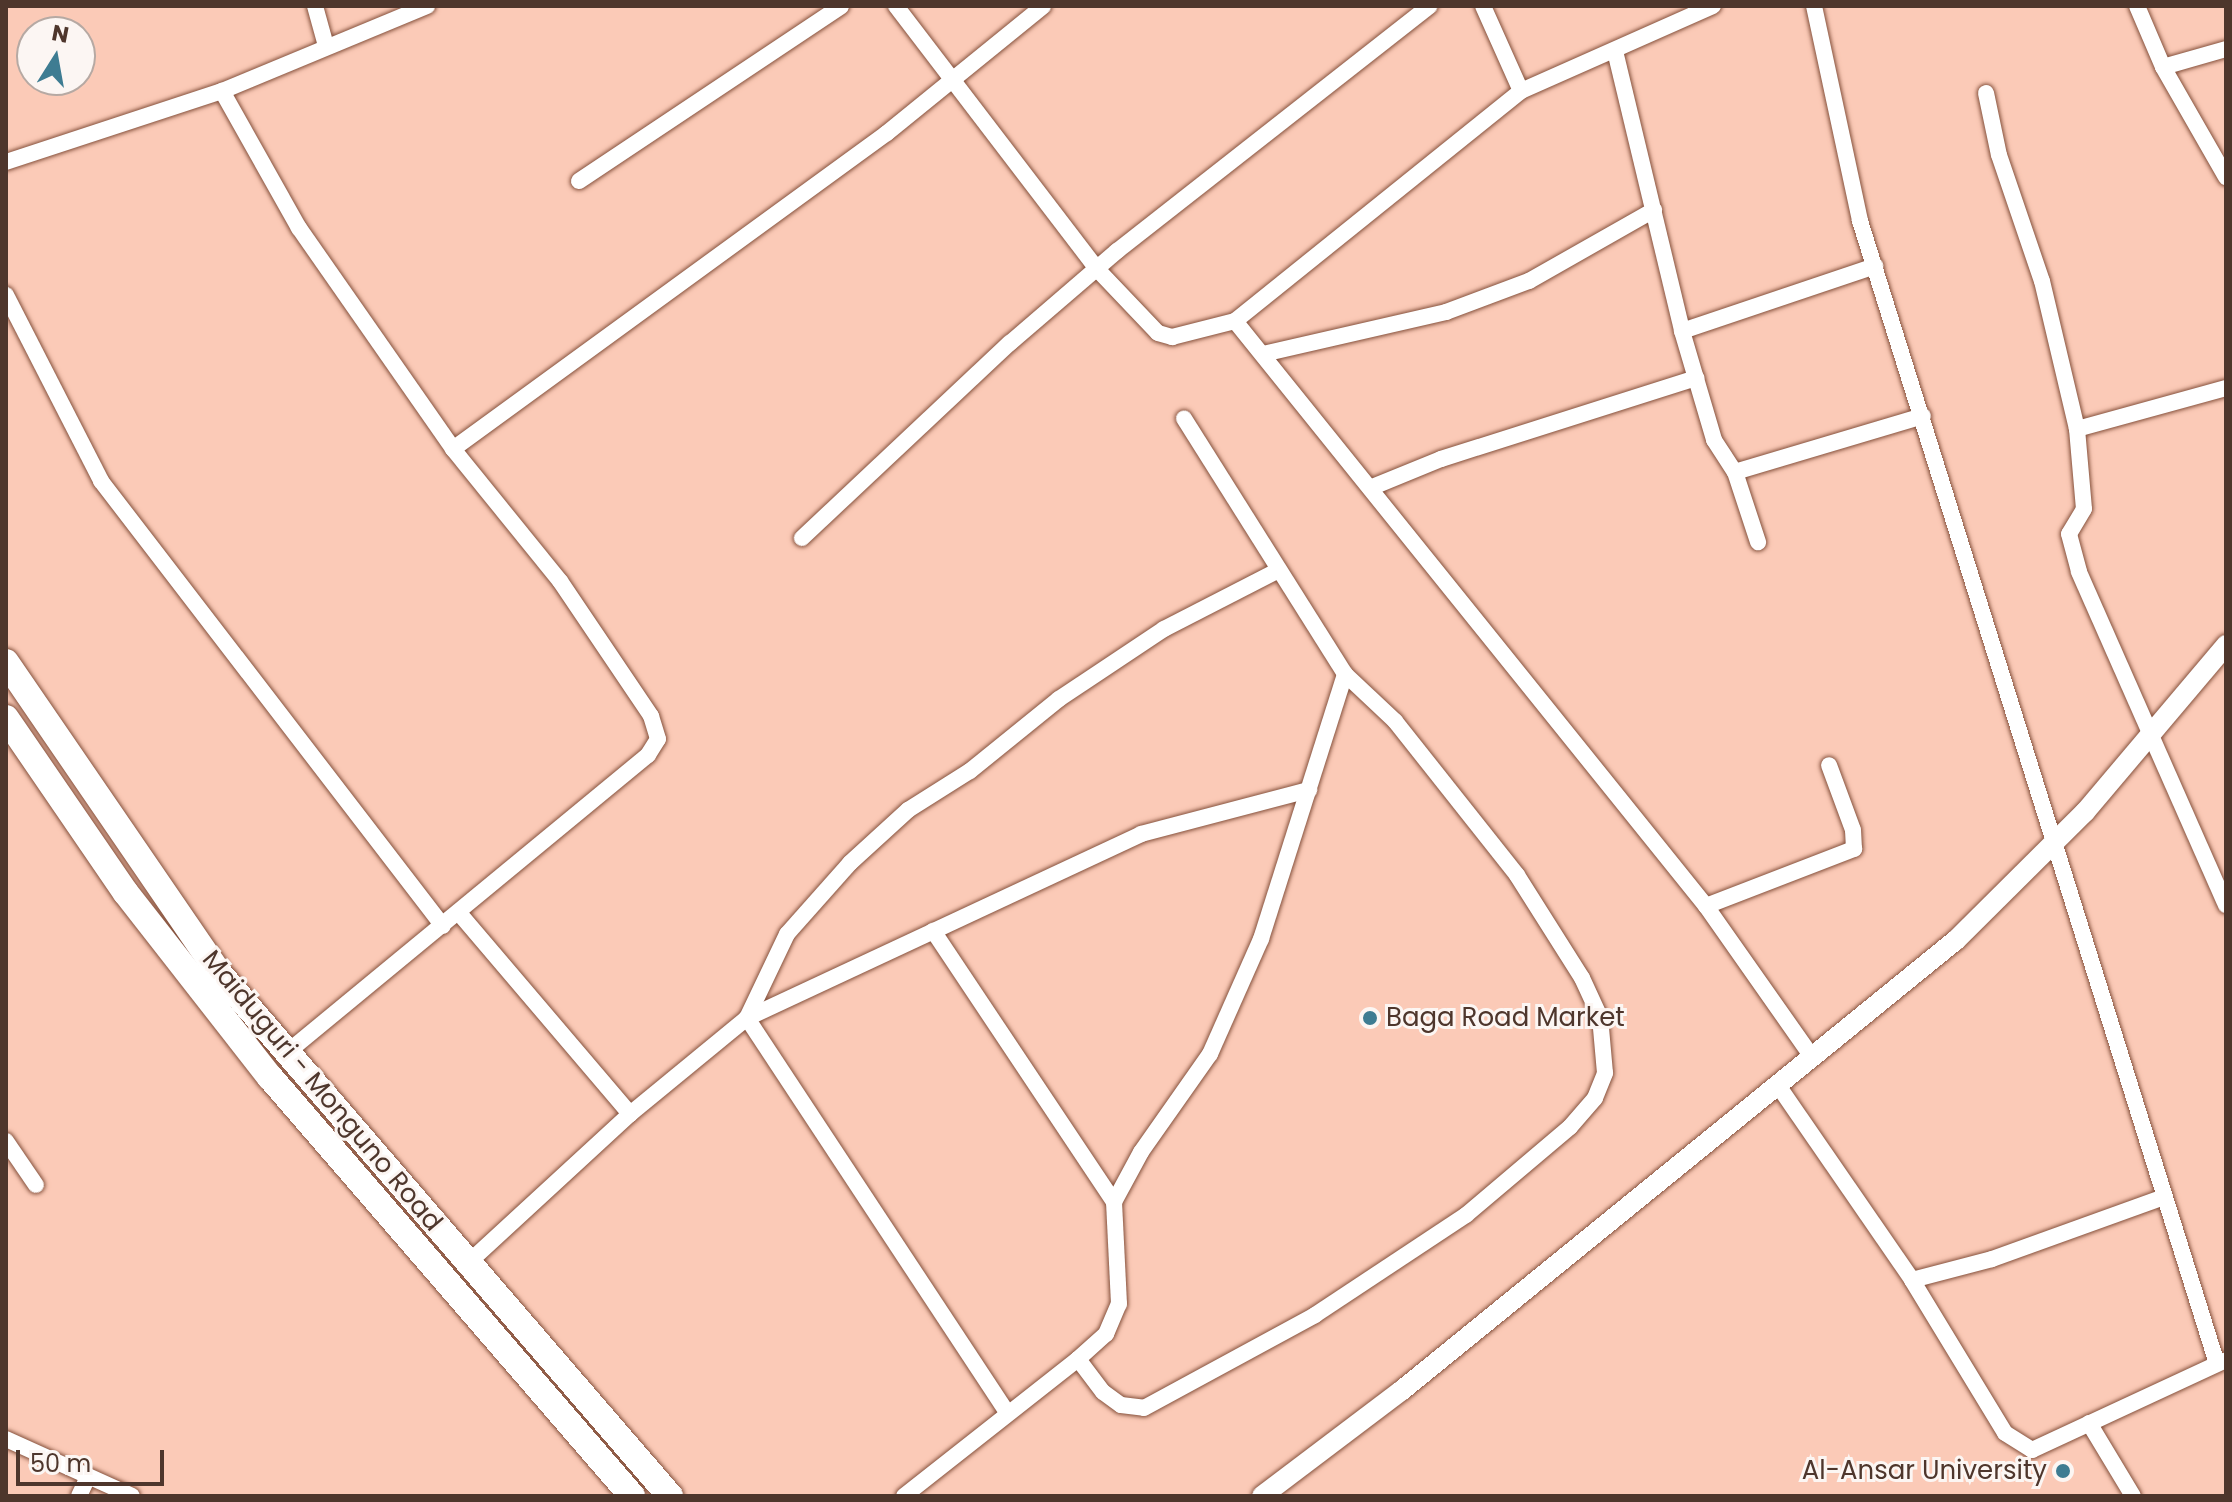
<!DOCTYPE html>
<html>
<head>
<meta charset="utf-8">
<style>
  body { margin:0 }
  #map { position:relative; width:2232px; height:1502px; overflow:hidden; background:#fbcab7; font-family:Poppins,sans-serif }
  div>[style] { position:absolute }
  .roads { filter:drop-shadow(0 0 2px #85513c) drop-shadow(0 0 2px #85513c) }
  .minor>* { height:16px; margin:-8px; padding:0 8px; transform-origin:8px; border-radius:8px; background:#fff }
  .tertiary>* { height:20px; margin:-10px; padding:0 10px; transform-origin:10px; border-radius:10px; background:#fff }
  .primary>* { height:26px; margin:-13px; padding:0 13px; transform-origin:13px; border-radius:13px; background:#fff }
  .dots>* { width:22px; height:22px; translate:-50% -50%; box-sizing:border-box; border:4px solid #fcf6f3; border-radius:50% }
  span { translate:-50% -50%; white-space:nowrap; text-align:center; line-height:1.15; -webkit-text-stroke:6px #fcf6f3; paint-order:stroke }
  .poi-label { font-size:26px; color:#4e362c }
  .left { translate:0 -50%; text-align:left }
  .right { translate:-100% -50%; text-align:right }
  .street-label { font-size:26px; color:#4e362c }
  .frame { position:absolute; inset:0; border:8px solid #4e362c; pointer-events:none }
  .north { position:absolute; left:16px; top:16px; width:80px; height:80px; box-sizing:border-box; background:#fcf6f3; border:2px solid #b6a9a3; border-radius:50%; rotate:11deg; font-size:22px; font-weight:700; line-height:32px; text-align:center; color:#4e362c }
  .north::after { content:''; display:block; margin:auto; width:28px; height:36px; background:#3e7c92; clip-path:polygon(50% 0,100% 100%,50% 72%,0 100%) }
  .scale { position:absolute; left:16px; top:1450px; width:148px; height:36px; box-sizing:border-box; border:4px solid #4e362c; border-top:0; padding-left:10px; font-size:24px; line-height:28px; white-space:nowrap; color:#4e362c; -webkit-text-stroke:6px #fcf6f3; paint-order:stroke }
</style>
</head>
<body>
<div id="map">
  <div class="roads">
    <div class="minor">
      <i style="left:315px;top:6px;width:41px;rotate:74.6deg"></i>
      <i style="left:896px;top:6px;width:331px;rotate:52.6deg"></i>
      <i style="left:1097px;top:269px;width:88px;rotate:46.4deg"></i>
      <i style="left:1158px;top:333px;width:15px;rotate:16deg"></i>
      <i style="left:1172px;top:337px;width:65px;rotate:-14.3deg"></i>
      <i style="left:1235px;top:321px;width:367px;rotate:-38.8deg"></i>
      <i style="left:1521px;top:91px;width:210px;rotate:-23.9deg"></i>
      <i style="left:1483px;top:6px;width:93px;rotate:65.9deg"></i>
      <i style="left:1814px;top:6px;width:220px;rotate:77.9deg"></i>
      <i style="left:1860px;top:221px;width:1197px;rotate:72.65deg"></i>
      <i style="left:2137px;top:6px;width:66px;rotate:66.9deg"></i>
      <i style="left:2163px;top:67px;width:127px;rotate:60.2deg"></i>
      <i style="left:1615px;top:51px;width:288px;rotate:76.5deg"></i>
      <i style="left:1682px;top:331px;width:114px;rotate:73.6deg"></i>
      <i style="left:1714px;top:440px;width:38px;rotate:57deg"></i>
      <i style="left:1735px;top:472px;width:74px;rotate:71.8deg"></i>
      <i style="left:2163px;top:67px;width:66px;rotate:-15.9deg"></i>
      <i style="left:222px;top:91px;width:157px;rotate:60.7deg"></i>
      <i style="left:299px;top:228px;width:269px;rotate:55.1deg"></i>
      <i style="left:453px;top:449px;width:170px;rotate:51deg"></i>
      <i style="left:560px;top:581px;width:163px;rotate:56deg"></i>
      <i style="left:651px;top:716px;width:24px;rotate:73deg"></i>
      <i style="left:658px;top:739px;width:19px;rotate:122deg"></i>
      <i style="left:648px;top:755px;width:468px;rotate:140.5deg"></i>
      <i style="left:1986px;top:93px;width:63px;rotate:78.2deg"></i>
      <i style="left:1999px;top:155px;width:133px;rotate:71.2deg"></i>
      <i style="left:2042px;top:281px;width:152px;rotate:76.7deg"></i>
      <i style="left:2077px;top:429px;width:80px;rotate:85deg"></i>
      <i style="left:2084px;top:509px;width:29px;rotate:121deg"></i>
      <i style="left:2069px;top:534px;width:39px;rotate:75deg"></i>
      <i style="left:2079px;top:572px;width:364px;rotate:66.2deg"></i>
      <i style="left:6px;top:162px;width:227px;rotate:-18.2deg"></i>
      <i style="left:222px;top:91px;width:222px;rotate:-22.5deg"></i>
      <i style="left:579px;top:181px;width:315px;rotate:-33.7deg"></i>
      <i style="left:6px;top:295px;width:209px;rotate:62.9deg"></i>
      <i style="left:101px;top:481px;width:561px;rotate:52.46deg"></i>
      <i style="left:1235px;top:321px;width:751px;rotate:51.16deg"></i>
      <i style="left:1706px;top:906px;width:181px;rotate:54.9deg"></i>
      <i style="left:1682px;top:331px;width:204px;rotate:-18.6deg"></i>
      <i style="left:1263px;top:354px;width:188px;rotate:-12.9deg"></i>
      <i style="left:1446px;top:312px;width:89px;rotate:-20.5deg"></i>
      <i style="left:1529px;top:281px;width:144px;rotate:-29.6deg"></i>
      <i style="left:2077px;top:429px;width:155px;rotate:-15.4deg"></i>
      <i style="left:453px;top:449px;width:537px;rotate:-36.06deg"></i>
      <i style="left:887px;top:133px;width:201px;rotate:-39.1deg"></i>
      <i style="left:1735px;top:472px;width:196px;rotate:-16.6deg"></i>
      <i style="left:1370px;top:488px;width:77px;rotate:-22.2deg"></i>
      <i style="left:1441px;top:459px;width:268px;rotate:-17.6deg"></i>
      <i style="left:802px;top:538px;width:285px;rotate:-43.2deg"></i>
      <i style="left:1010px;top:343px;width:141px;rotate:-40.7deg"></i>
      <i style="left:1117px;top:251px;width:397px;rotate:-38.1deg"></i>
      <i style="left:1706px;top:906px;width:159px;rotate:-21.1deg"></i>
      <i style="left:1854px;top:849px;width:19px;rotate:-93deg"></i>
      <i style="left:1853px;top:830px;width:69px;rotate:-110.3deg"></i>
      <i style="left:459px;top:913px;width:264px;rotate:49.6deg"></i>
      <i style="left:747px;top:1018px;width:93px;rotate:-64.5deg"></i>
      <i style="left:787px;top:934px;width:95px;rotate:-48.4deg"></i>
      <i style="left:850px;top:863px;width:79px;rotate:-42.4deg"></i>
      <i style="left:908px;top:810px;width:73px;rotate:-32.2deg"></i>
      <i style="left:970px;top:771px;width:114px;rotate:-39deg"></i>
      <i style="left:1059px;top:699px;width:126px;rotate:-33.7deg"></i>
      <i style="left:1164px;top:629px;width:129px;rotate:-27.2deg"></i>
      <i style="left:747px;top:1018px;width:471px;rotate:56.6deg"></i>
      <i style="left:1777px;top:1084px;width:238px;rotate:55.4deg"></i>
      <i style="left:1912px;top:1280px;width:179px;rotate:58.7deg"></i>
      <i style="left:2005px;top:1433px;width:32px;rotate:32deg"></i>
      <i style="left:2032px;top:1450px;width:212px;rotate:-24.9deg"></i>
      <i style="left:6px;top:1141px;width:53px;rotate:55.7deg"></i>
      <i style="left:1114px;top:1202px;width:57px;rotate:-61.6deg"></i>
      <i style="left:1141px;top:1152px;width:120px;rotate:-54.9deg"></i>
      <i style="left:1210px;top:1054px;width:126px;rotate:-66.1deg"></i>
      <i style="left:1261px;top:939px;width:278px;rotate:-72.4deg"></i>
      <i style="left:467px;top:1264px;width:222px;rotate:-42.6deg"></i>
      <i style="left:630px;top:1114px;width:151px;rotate:-39.4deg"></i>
      <i style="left:747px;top:1018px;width:435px;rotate:-25deg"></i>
      <i style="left:1141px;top:834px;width:174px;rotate:-14.7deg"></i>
      <i style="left:1912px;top:1280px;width:83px;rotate:-14.7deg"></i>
      <i style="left:1992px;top:1259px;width:183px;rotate:-19.8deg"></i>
      <i style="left:1078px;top:1359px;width:41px;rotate:52.9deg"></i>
      <i style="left:1103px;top:1392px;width:22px;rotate:36deg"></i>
      <i style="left:1121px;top:1405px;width:23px;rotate:7deg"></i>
      <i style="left:1144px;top:1408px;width:195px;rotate:-28.5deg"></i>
      <i style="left:1315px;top:1315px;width:181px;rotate:-33.5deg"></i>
      <i style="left:1466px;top:1215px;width:136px;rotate:-40.2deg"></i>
      <i style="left:1570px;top:1127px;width:38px;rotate:-49deg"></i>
      <i style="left:1595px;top:1098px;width:27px;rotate:-68deg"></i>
      <i style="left:1605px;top:1073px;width:56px;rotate:-95.1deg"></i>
      <i style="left:1600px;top:1017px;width:43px;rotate:-114.8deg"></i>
      <i style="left:1582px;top:978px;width:122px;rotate:-122.3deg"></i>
      <i style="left:1517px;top:875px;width:196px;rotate:-128.4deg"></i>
      <i style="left:1395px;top:721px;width:69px;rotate:-136.8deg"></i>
      <i style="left:1345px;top:674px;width:302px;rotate:-122.2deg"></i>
      <i style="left:2089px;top:1423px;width:85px;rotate:58.9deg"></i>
      <i style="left:6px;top:1439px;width:138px;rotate:24.3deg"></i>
      <i style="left:79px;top:1496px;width:19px;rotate:-65deg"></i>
      <i style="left:904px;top:1496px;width:221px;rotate:-38.2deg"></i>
      <i style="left:1078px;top:1359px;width:38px;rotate:-42deg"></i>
      <i style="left:1106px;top:1334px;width:33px;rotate:-67deg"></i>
      <i style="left:1119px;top:1304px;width:102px;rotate:-92.8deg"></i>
      <i style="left:1114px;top:1202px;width:326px;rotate:-123.7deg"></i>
    </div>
    <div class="tertiary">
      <i style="left:1262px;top:1496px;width:174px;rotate:-37.1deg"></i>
      <i style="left:1401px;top:1391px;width:715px;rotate:-39.1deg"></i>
      <i style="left:1956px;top:940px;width:182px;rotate:-44.8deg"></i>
      <i style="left:2085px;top:812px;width:219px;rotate:-49.8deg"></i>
    </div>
    <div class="primary">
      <i style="left:6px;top:662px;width:377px;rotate:55.6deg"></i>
      <i style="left:219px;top:973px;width:691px;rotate:49.23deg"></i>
      <i style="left:6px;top:718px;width:212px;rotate:55.6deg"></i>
      <i style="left:126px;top:893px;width:234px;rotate:52deg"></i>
      <i style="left:270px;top:1077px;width:554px;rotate:49.17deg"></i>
    </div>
  </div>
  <div class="dots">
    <i style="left:1370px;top:1018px;background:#3e7c92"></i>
    <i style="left:2063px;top:1471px;background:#3e7c92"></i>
  </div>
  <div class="poi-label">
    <span class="left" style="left:1386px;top:1018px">Baga Road Market</span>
    <span class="right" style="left:2047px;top:1471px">Al-Ansar University</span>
  </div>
  <div class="street-label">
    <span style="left:322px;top:1091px;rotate:50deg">Maiduguri - Monguno Road</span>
  </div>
  <div class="frame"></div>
  <div class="north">N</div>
  <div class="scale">50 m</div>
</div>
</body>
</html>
